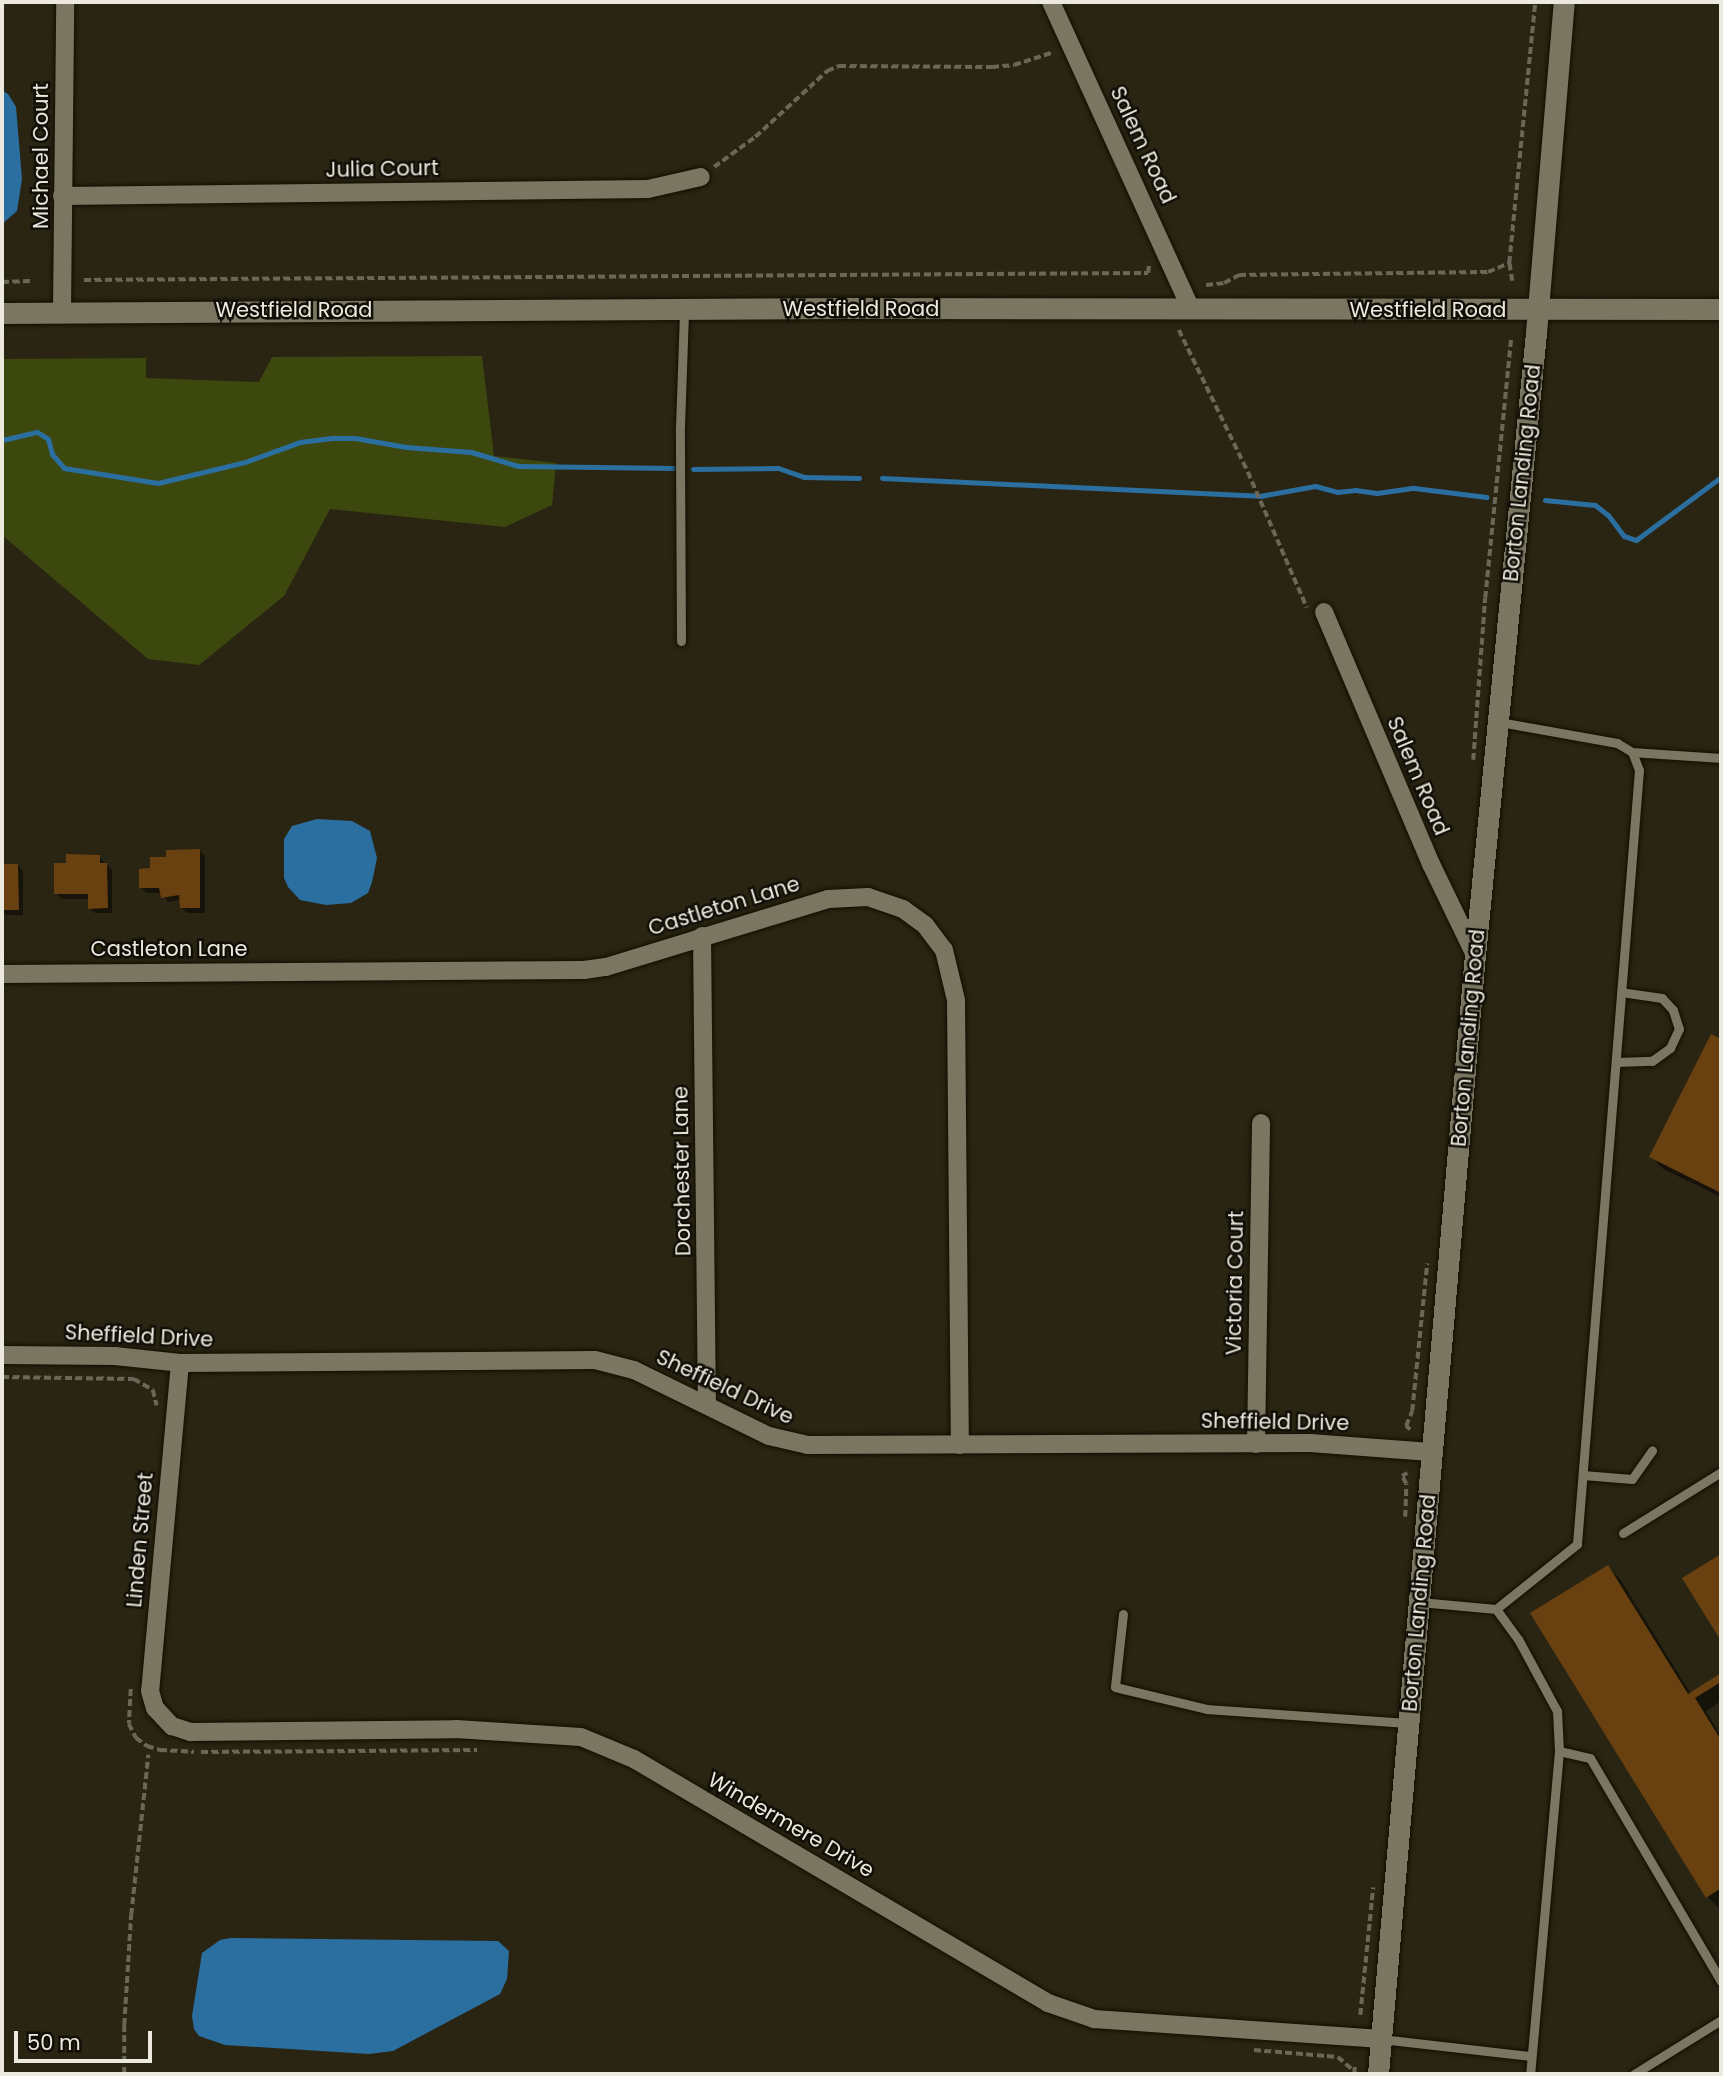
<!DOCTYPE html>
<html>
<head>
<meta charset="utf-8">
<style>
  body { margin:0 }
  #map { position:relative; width:1723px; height:2076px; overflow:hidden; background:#2a2513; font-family:Poppins,sans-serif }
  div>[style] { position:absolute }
  .green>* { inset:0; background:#3d480f }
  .water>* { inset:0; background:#2b6fa1 }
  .shadow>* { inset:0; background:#0007 }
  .stream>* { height:5px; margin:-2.5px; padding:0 2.5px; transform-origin:2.5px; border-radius:2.5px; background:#2b6fa1 }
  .building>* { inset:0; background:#69400f }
  .path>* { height:3.5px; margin-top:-1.75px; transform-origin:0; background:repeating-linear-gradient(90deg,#6b6758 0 7px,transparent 0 10.5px) }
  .roads { filter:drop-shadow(0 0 2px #120e01) drop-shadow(0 0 2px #120e01) }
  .service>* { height:9px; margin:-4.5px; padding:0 4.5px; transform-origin:4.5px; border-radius:4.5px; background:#7a7661 }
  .minor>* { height:18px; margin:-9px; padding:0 9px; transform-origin:9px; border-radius:9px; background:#7a7661 }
  .tertiary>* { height:21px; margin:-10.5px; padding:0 10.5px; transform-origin:10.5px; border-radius:10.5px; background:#7a7661 }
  span { translate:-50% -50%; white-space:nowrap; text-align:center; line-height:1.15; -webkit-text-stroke:5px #100e07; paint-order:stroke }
  .street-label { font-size:21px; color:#ece9de }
  .frame { position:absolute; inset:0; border:4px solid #ece9de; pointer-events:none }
  .scale { position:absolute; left:14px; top:2031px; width:138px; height:32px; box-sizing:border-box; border:4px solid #ece9de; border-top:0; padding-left:9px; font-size:21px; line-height:24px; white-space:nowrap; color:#ece9de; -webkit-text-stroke:5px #100e07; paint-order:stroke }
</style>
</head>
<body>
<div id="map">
  <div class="green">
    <i style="clip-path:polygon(482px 356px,494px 456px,556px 463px,552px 505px,505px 527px,330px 509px,284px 596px,199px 665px,148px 659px,2px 535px,2px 359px,146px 358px,146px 378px,259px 382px,272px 357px)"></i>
  </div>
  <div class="water">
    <i style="clip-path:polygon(2px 90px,8px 94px,16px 107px,22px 179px,17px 211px,2px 224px)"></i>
    <i style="clip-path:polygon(317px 819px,352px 821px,370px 831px,377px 858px,372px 882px,368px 893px,351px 903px,326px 905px,300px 900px,288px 887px,284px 878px,284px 839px,292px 826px)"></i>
    <i style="clip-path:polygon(231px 1938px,498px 1941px,509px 1951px,507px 1979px,500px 1994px,393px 2051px,369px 2054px,225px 2045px,199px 2036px,194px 2029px,192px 2016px,202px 1953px,220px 1940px)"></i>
  </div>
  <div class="shadow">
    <i style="clip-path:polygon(200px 851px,205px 856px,205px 913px,187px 913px,181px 907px,181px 900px,168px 902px,162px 893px,146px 893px,141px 887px,152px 870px,168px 859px)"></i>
    <i style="clip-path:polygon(99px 857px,112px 870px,112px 913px,95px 913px,90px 908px,90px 899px,62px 899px,56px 893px,68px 865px)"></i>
    <i style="clip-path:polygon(2px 864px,18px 865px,23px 871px,23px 915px,6px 915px,2px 911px)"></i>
    <i style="clip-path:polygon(1711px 1036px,1721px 1041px,1721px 1197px,1663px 1169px,1651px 1157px)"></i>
    <i style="clip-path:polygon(1608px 1567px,1620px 1579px,1691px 1694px,1721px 1675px,1721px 1701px,1706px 1711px,1721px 1736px,1720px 1909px,1707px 1897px)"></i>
  </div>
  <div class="stream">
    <i style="left:2px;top:440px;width:36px;rotate:-13deg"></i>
    <i style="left:37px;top:432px;width:13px;rotate:32deg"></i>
    <i style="left:48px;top:439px;width:16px;rotate:75deg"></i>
    <i style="left:52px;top:454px;width:18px;rotate:49deg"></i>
    <i style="left:64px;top:468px;width:95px;rotate:9.1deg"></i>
    <i style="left:158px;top:483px;width:89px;rotate:-13.6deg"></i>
    <i style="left:245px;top:462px;width:59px;rotate:-20deg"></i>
    <i style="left:300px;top:442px;width:32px;rotate:-7deg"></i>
    <i style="left:332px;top:438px;width:23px"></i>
    <i style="left:355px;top:438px;width:52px;rotate:10deg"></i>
    <i style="left:406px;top:447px;width:65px;rotate:4.4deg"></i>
    <i style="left:471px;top:452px;width:49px;rotate:16.6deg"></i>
    <i style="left:518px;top:466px;width:157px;rotate:0.7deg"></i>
    <i style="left:693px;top:469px;width:85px;rotate:-0.7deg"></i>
    <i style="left:778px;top:468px;width:28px;rotate:19deg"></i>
    <i style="left:804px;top:477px;width:55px;rotate:1deg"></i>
    <i style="left:882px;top:478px;width:378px;rotate:2.7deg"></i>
    <i style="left:1260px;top:496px;width:56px;rotate:-10.3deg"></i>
    <i style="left:1315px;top:486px;width:23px;rotate:15deg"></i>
    <i style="left:1337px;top:492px;width:18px;rotate:-6deg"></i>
    <i style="left:1355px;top:490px;width:22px;rotate:8deg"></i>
    <i style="left:1377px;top:493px;width:37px;rotate:-8deg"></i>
    <i style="left:1414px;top:488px;width:73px;rotate:7.1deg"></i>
    <i style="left:1545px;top:500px;width:50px;rotate:5.7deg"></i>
    <i style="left:1595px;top:505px;width:16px;rotate:38deg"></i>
    <i style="left:1608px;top:515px;width:26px;rotate:53deg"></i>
    <i style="left:1624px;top:536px;width:13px;rotate:18deg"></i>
    <i style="left:1636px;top:540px;width:106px;rotate:-36.5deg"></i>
  </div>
  <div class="building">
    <i style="clip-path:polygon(200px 849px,200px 908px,180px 908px,179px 895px,161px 898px,159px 888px,139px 888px,139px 869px,150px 868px,150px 857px,166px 857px,166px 850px)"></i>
    <i style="clip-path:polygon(66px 854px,100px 855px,100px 863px,107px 863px,108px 908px,88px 909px,88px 894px,54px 894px,54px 863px,66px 863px)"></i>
    <i style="clip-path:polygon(2px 864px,18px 864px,19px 910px,2px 910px)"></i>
    <i style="clip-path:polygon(1711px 1034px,1721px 1039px,1721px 1193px,1649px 1157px)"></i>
    <i style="clip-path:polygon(1721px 1554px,1721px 1641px,1682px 1578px)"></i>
    <i style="clip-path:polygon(1608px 1565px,1688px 1694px,1721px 1673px,1721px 1682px,1695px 1698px,1721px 1740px,1721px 1888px,1706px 1898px,1530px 1613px)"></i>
  </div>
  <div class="path">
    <i style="left:714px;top:167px;width:51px;rotate:-36.2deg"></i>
    <i style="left:755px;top:137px;width:98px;rotate:-42.5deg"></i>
    <i style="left:827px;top:71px;width:13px;rotate:-23deg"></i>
    <i style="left:839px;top:66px;width:153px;rotate:0.4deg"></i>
    <i style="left:992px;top:67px;width:22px;rotate:-5deg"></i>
    <i style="left:1014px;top:65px;width:42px;rotate:-18deg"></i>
    <i style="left:84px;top:280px;width:1064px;rotate:-0.38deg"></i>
    <i style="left:1148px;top:273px;width:11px;rotate:-85deg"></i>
    <i style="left:1512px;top:281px;width:18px;rotate:-99deg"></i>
    <i style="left:1509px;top:263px;width:262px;rotate:-84.3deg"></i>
    <i style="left:2px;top:282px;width:28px;rotate:-2deg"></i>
    <i style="left:1206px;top:285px;width:18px;rotate:-6deg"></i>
    <i style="left:1224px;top:283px;width:17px;rotate:-28deg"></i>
    <i style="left:1239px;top:275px;width:249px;rotate:-0.7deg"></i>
    <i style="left:1488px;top:272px;width:23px;rotate:-23deg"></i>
    <i style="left:1179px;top:330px;width:158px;rotate:64.1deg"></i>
    <i style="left:1248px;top:472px;width:148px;rotate:66.5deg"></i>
    <i style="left:1473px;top:760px;width:162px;rotate:-85.8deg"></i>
    <i style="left:1485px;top:598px;width:260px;rotate:-84.3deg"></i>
    <i style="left:2px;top:1377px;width:132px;rotate:0.9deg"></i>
    <i style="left:134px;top:1379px;width:22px;rotate:30deg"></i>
    <i style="left:153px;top:1390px;width:16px;rotate:76deg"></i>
    <i style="left:1410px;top:1430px;width:6px;rotate:-135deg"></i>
    <i style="left:1406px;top:1426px;width:16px;rotate:-68deg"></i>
    <i style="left:1412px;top:1411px;width:148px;rotate:-84.2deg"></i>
    <i style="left:1405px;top:1517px;width:33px;rotate:-88deg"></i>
    <i style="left:1406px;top:1484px;width:9px;rotate:-117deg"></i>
    <i style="left:1402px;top:1476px;width:6px;rotate:-31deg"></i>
    <i style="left:131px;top:1689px;width:35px;rotate:93deg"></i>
    <i style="left:129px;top:1724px;width:16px;rotate:63deg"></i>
    <i style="left:136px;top:1738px;width:14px;rotate:36deg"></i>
    <i style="left:147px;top:1746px;width:14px;rotate:17deg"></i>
    <i style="left:160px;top:1750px;width:34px;rotate:3deg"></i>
    <i style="left:201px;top:1752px;width:276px;rotate:-0.4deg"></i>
    <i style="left:1360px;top:2015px;width:128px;rotate:-84.2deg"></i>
    <i style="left:1254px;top:2050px;width:84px;rotate:4.8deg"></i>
    <i style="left:1338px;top:2057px;width:21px;rotate:41deg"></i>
    <i style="left:124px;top:2074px;width:49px;rotate:-90deg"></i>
    <i style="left:124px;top:2025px;width:110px;rotate:-86.4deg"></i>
    <i style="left:131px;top:1915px;width:161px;rotate:-83.9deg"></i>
    <i style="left:1354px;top:2074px;width:11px;rotate:-85deg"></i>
  </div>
  <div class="roads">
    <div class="service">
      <i style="left:681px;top:641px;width:214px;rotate:-90.3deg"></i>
      <i style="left:680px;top:427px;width:117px;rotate:-88deg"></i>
      <i style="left:1632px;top:752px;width:89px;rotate:3.9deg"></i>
      <i style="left:1616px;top:1062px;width:36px;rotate:-2deg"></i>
      <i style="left:1652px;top:1061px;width:22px;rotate:-36deg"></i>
      <i style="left:1670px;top:1048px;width:21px;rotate:-65deg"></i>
      <i style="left:1679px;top:1029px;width:20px;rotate:-108deg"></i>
      <i style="left:1673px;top:1010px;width:16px;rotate:-133deg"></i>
      <i style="left:1662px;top:998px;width:41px;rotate:-171.7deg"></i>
      <i style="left:1583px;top:1475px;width:49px;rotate:4.7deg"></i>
      <i style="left:1632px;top:1479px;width:35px;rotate:-55deg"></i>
      <i style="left:1623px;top:1533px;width:115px;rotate:-31.9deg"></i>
      <i style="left:1420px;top:1602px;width:76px;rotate:5.3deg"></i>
      <i style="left:1496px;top:1609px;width:37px;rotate:54deg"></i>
      <i style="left:1518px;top:1639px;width:82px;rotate:61.6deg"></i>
      <i style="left:1557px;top:1711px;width:40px;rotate:87.1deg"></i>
      <i style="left:1559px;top:1751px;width:324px;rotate:95.1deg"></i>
      <i style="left:1496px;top:1609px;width:104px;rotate:-38.7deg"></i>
      <i style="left:1577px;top:1544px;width:776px;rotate:-85.42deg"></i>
      <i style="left:1639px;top:770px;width:19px;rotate:-111deg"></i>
      <i style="left:1632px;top:752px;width:17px;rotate:-149deg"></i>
      <i style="left:1617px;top:743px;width:120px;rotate:-169.9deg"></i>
      <i style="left:1123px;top:1614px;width:73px;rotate:96.3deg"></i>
      <i style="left:1115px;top:1687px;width:95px;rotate:13.4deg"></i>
      <i style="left:1207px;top:1709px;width:200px;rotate:4deg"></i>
      <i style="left:1559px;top:1751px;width:32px;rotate:13deg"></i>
      <i style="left:1590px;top:1758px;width:259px;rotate:59.6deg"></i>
      <i style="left:1381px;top:2039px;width:151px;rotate:6.5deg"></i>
      <i style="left:1634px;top:2074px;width:102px;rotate:-31.8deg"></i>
    </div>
    <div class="minor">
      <i style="left:1051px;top:2px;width:337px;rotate:65.5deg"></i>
      <i style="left:62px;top:196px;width:586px;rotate:-0.68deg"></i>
      <i style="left:648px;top:189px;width:54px;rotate:-12.8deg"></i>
      <i style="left:62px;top:311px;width:309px;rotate:-89.4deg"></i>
      <i style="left:1324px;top:612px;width:274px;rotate:67deg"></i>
      <i style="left:1431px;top:864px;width:101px;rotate:64.2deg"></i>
      <i style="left:702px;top:936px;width:469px;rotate:89.4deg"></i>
      <i style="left:2px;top:974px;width:582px;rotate:-0.39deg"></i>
      <i style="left:584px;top:970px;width:22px;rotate:-8deg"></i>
      <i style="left:606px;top:967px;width:232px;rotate:-17deg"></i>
      <i style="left:828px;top:899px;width:40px;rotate:-2.9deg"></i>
      <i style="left:868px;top:897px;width:37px;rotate:19deg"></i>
      <i style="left:903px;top:909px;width:27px;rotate:36deg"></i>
      <i style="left:925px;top:925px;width:31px;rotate:53deg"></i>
      <i style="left:944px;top:950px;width:51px;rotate:76.5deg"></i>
      <i style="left:956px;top:1000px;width:445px;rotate:89.5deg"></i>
      <i style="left:2px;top:1355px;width:113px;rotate:0.5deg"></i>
      <i style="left:115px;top:1356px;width:65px;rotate:6.1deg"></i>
      <i style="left:180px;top:1363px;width:415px;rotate:-0.4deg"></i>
      <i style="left:595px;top:1360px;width:40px;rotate:14.4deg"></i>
      <i style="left:634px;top:1370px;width:150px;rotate:26.1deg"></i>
      <i style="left:769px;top:1436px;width:40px;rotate:13deg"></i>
      <i style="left:808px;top:1445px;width:502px;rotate:-0.23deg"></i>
      <i style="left:1310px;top:1443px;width:121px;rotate:4.3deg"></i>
      <i style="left:180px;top:1363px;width:329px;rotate:95.2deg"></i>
      <i style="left:150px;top:1691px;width:18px;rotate:74deg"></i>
      <i style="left:155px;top:1708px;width:25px;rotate:47deg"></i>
      <i style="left:172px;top:1726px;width:20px;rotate:18deg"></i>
      <i style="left:191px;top:1732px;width:265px;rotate:-0.6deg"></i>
      <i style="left:456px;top:1729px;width:125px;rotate:3.7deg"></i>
      <i style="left:581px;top:1737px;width:57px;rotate:22.5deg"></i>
      <i style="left:634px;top:1759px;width:481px;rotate:30.5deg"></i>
      <i style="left:1048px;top:2003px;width:49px;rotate:19.2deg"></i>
      <i style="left:1094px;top:2019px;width:288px;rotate:4deg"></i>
      <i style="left:1256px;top:1444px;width:321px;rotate:-89.1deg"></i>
    </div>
    <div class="tertiary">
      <i style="left:2px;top:313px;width:843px;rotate:-0.34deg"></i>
      <i style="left:845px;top:308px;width:876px;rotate:0.07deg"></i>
      <i style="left:1378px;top:2074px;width:1123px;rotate:-85.05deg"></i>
      <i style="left:1475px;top:955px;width:625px;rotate:-84.4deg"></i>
      <i style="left:1536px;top:333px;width:332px;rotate:-85.2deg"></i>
    </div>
  </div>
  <div class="street-label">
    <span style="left:1143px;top:145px;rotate:65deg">Salem Road</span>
    <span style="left:41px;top:156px;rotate:-90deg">Michael Court</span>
    <span style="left:382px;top:169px;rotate:-1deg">Julia Court</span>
    <span style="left:861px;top:309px">Westfield Road</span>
    <span style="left:294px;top:310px">Westfield Road</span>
    <span style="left:1428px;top:310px">Westfield Road</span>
    <span style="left:1522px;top:473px;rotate:-84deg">Borton Landing Road</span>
    <span style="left:1418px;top:776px;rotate:67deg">Salem Road</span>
    <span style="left:724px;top:906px;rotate:-17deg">Castleton Lane</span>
    <span style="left:169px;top:949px">Castleton Lane</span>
    <span style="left:1468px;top:1038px;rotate:-85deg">Borton Landing Road</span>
    <span style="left:682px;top:1171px;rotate:-91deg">Dorchester Lane</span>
    <span style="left:1235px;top:1283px;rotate:-89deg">Victoria Court</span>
    <span style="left:139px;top:1336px;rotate:3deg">Sheffield Drive</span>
    <span style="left:725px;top:1387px;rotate:25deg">Sheffield Drive</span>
    <span style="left:1275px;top:1422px;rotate:1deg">Sheffield Drive</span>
    <span style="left:140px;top:1540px;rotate:-85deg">Linden Street</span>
    <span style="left:1419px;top:1603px;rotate:-85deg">Borton Landing Road</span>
    <span style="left:791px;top:1825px;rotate:30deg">Windermere Drive</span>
  </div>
  <div class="frame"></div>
  <div class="scale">50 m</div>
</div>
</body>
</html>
